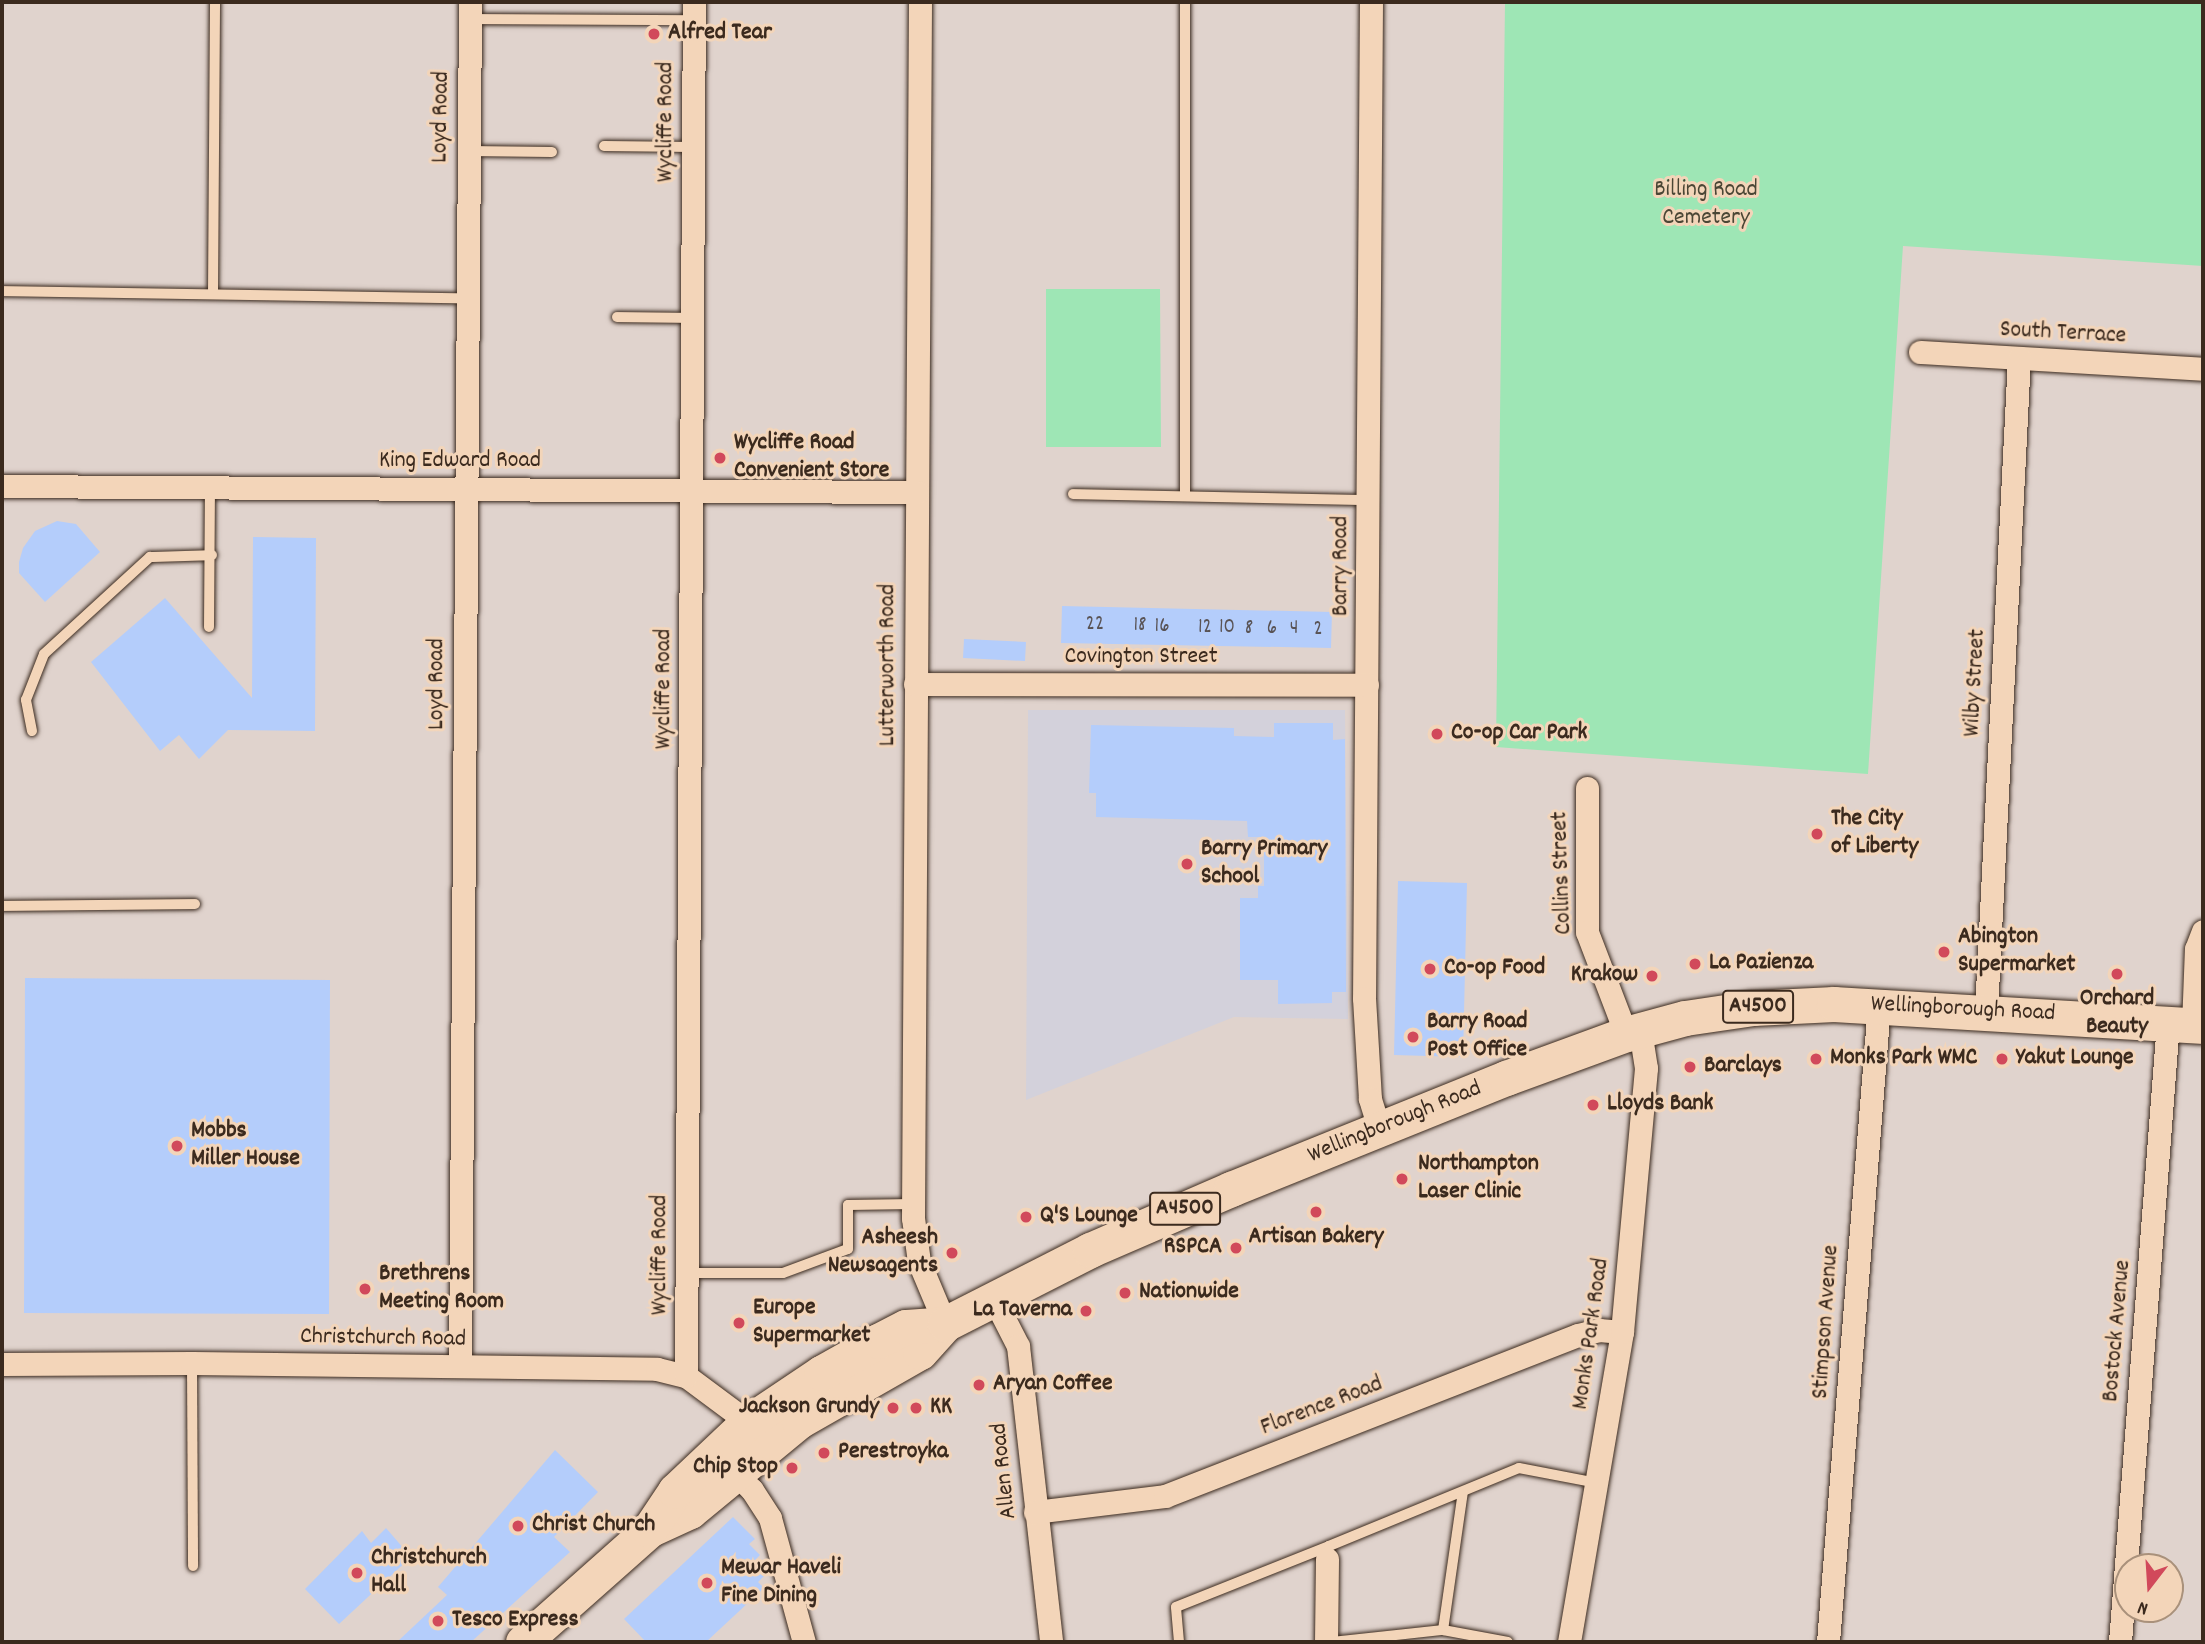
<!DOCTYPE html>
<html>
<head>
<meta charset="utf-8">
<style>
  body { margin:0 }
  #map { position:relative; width:2205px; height:1644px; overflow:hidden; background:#e0d3cd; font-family:Dekko,sans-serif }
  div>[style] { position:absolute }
  .built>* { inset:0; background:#d3d1db }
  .green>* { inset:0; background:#9ee6b5 }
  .building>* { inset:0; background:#b4cdfb }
  .roads { filter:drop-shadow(0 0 2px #3b2a1e) drop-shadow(0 0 2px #3b2a1e) }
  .lane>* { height:10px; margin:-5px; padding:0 5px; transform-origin:5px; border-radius:5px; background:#f3d5b9 }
  .street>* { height:23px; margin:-11.5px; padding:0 11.5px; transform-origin:11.5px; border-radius:11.5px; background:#f3d5b9 }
  .primary>* { height:35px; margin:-17.5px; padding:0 17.5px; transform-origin:17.5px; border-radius:17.5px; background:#f3d5b9 }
  .dots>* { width:19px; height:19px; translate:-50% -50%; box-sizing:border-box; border:4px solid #f3d5b9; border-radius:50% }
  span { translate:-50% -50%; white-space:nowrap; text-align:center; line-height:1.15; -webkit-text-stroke:6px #f3d5b9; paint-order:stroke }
  .number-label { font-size:21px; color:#595355 }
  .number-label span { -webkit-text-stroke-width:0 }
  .shield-label span { padding:2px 5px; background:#f3d5b9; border:2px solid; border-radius:5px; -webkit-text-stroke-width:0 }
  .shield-label { font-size:23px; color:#3b2a1e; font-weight:700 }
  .poi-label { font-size:24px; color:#3b2a1e; font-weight:700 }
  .left { translate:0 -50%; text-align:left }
  .right { translate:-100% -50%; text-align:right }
  .street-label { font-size:24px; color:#3b2a1e }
  .park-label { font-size:24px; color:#4a4635 }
  .frame { position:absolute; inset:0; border:4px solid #3b2a1e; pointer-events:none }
  .north { position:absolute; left:2114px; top:1553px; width:70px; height:70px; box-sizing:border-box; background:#f3d5b9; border:2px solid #a9917b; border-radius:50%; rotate:197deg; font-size:19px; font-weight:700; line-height:28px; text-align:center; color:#3b2a1e }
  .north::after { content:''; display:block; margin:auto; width:24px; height:32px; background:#d1495b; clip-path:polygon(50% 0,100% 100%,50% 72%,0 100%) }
</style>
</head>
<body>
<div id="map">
  <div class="built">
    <i style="clip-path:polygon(1028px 710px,1345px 710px,1348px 1019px,1234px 1017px,1026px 1100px)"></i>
  </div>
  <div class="green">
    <i style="clip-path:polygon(1505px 2px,2203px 2px,2203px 266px,1903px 246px,1868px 774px,1496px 747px)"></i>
    <i style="clip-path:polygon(1046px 289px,1160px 289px,1161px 447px,1046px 447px)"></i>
  </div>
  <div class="building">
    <i style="clip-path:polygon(57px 521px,76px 524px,100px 552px,45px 602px,19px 573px,19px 562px,23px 548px,35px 531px)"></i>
    <i style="clip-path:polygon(253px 537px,316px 538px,315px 731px,228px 730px,199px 759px,179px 735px,160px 751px,91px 662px,165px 598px,252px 698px)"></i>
    <i style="clip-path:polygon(1062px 606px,1332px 612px,1331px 648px,1061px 643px)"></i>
    <i style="clip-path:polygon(964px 639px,1026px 642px,1025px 661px,963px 658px)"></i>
    <i style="clip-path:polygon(1274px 723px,1333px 723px,1333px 740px,1345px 739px,1346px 992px,1332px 992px,1332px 1003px,1278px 1004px,1278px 980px,1240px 980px,1240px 898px,1258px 898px,1258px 886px,1264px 886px,1264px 837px,1248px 837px,1247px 821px,1096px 817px,1096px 793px,1089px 793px,1091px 725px,1234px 728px,1234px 736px,1274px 737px)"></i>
    <i style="clip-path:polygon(1398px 881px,1467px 883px,1463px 1057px,1394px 1055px)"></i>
    <i style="clip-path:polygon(25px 978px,330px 980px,329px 1314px,24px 1313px)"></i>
    <i style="clip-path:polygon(555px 1450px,598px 1492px,554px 1537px,570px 1552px,471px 1642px,397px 1642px,447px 1595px,438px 1587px)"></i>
    <i style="clip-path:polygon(733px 1517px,755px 1539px,749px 1544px,760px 1555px,753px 1562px,764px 1576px,758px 1582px,764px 1588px,706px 1642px,646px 1642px,624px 1619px)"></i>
    <i style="clip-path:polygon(386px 1528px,411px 1557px,339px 1624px,305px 1589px,362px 1531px,371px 1543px)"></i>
  </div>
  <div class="roads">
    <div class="lane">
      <i style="left:1185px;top:2px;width:493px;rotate:90deg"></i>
      <i style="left:470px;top:19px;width:224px;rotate:0.3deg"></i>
      <i style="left:604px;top:146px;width:89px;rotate:0.6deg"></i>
      <i style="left:468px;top:151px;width:84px;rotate:0.7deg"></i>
      <i style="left:2px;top:291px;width:465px;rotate:0.9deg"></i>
      <i style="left:213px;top:293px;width:291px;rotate:-89.6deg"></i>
      <i style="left:617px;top:317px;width:75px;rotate:0.8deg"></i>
      <i style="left:1073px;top:494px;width:295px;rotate:1.2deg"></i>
      <i style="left:209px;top:627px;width:140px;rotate:-89.6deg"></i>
      <i style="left:32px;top:731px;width:32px;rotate:-101deg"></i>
      <i style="left:26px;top:700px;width:49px;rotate:-68.6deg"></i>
      <i style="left:44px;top:654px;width:144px;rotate:-42.5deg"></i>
      <i style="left:150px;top:557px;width:62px;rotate:-1.8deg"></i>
      <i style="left:2px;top:906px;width:193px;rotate:-0.6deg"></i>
      <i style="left:687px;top:1273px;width:96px"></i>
      <i style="left:783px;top:1273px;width:69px;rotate:-20.3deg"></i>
      <i style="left:848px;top:1249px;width:44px;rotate:-90deg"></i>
      <i style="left:848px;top:1205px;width:65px;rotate:-0.9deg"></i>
      <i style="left:192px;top:1363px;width:203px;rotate:89.7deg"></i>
      <i style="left:1329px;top:1546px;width:205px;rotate:-22.3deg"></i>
      <i style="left:1519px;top:1468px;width:79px;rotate:10.9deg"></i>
      <i style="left:1443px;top:1630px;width:139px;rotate:-81.8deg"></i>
      <i style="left:1179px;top:1642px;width:35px;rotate:-95deg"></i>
      <i style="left:1176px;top:1607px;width:165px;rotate:-21.7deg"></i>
      <i style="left:1329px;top:1546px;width:4px;rotate:104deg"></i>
      <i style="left:1332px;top:1642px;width:112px;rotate:-6.2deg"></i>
      <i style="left:1443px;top:1630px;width:66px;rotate:10.5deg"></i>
    </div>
    <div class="street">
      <i style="left:920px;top:2px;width:1216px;rotate:90.33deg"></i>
      <i style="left:913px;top:1218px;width:44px;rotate:82.2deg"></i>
      <i style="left:919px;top:1262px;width:67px;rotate:67.2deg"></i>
      <i style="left:1371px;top:2px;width:996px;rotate:90.4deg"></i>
      <i style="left:1364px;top:998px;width:101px;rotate:86.6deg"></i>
      <i style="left:1370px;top:1099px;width:31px;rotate:73deg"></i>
      <i style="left:1920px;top:352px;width:284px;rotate:3.4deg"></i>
      <i style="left:2px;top:486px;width:915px;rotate:0.38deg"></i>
      <i style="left:915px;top:684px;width:452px;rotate:0.1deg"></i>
      <i style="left:1587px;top:788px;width:144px;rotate:90deg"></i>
      <i style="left:1587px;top:932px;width:109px;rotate:69.1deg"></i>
      <i style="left:1986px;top:1011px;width:654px;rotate:-87.11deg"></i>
      <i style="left:2193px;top:1026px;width:77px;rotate:-87.8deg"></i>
      <i style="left:2196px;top:949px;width:19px;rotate:-69deg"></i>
      <i style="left:994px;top:1299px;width:53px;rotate:62.9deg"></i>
      <i style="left:1018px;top:1346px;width:298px;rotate:83.6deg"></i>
      <i style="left:2px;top:1364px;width:190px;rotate:-0.3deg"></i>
      <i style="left:192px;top:1363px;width:465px;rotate:0.7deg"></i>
      <i style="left:657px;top:1369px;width:30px;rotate:14deg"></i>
      <i style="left:686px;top:1376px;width:77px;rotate:36.6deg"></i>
      <i style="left:460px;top:1366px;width:1364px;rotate:-89.58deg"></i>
      <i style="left:686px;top:1376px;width:1374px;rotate:-89.67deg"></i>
      <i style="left:737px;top:1475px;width:21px;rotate:45deg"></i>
      <i style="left:752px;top:1490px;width:33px;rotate:57deg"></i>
      <i style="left:770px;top:1518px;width:129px;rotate:74.7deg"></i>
      <i style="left:1035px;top:1512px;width:131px;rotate:-7deg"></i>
      <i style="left:1165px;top:1496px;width:443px;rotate:-21.3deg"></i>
      <i style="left:1578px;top:1335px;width:22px;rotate:-13deg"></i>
      <i style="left:1599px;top:1330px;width:23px;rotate:5deg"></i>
      <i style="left:1326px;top:1642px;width:83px;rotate:-89.3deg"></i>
      <i style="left:1569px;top:1642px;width:314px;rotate:-80.3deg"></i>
      <i style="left:1622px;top:1332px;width:265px;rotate:-84.8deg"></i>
      <i style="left:1646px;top:1068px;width:38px;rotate:-99deg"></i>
      <i style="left:1828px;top:1642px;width:639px;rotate:-85.42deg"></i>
      <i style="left:2120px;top:1642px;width:621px;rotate:-85.57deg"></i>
    </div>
    <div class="primary">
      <i style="left:649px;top:1530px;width:45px;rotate:-24.9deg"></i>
      <i style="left:690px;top:1511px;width:141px;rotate:-39.5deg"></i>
      <i style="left:799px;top:1421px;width:139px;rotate:-29.7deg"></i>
      <i style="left:920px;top:1352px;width:38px;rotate:-48deg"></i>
      <i style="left:523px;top:1642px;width:169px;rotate:-41.6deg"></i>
      <i style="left:649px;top:1530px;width:47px;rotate:-56.3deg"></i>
      <i style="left:675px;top:1491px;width:100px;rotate:-43.4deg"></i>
      <i style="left:748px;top:1422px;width:88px;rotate:-33.9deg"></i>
      <i style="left:821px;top:1373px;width:65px;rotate:-29.3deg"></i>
      <i style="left:878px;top:1341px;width:31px;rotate:-27deg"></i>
      <i style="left:906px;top:1327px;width:39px;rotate:-4deg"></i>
      <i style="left:945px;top:1324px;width:163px;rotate:-27deg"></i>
      <i style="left:1090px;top:1250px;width:154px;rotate:-23.4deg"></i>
      <i style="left:1231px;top:1189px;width:297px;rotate:-22deg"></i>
      <i style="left:1506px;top:1078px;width:128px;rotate:-20.1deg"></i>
      <i style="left:1626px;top:1034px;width:61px;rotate:-15.2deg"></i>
      <i style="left:1685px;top:1018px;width:69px;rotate:-8.4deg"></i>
      <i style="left:1753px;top:1008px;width:81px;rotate:-2.8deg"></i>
      <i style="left:1834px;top:1004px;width:370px;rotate:3.4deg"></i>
    </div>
  </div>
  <div class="dots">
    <i style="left:654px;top:34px;background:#d1495b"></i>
    <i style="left:720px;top:458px;background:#d1495b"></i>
    <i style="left:1437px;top:734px;background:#d1495b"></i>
    <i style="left:1817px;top:834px;background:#d1495b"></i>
    <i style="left:1187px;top:864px;background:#d1495b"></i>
    <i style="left:1944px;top:952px;background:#d1495b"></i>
    <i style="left:1695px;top:964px;background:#d1495b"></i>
    <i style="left:1430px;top:969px;background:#d1495b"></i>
    <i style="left:2117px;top:974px;background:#d1495b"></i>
    <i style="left:1652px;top:976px;background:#d1495b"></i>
    <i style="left:1413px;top:1037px;background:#d1495b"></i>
    <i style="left:1816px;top:1059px;background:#d1495b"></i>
    <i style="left:2002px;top:1059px;background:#d1495b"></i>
    <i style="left:1690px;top:1067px;background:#d1495b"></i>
    <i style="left:1593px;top:1105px;background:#d1495b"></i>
    <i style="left:177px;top:1146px;background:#d1495b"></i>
    <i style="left:1402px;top:1179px;background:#d1495b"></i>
    <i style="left:1316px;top:1212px;background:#d1495b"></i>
    <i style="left:1026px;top:1217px;background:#d1495b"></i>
    <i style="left:1236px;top:1248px;background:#d1495b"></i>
    <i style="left:952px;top:1253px;background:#d1495b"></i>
    <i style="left:365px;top:1289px;background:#d1495b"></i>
    <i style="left:1125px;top:1293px;background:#d1495b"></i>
    <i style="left:1086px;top:1311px;background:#d1495b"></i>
    <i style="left:739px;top:1323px;background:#d1495b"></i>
    <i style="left:979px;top:1385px;background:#d1495b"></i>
    <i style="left:893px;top:1408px;background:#d1495b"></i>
    <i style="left:916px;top:1408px;background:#d1495b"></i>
    <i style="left:824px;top:1453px;background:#d1495b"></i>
    <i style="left:792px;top:1468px;background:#d1495b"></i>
    <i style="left:518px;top:1526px;background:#d1495b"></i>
    <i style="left:357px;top:1573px;background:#d1495b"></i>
    <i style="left:707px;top:1583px;background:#d1495b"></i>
    <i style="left:438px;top:1621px;background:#d1495b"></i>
  </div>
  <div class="number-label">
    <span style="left:1095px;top:625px">22</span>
    <span style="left:1140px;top:626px">18</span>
    <span style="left:1162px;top:627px">16</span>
    <span style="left:1205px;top:628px">12</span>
    <span style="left:1227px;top:628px">10</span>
    <span style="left:1249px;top:629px">8</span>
    <span style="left:1272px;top:629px">6</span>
    <span style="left:1294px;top:629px">4</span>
    <span style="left:1318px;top:630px">2</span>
  </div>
  <div class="shield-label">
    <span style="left:1758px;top:1007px">A4500</span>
    <span style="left:1185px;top:1209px">A4500</span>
  </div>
  <div class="poi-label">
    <span class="left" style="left:668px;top:34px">Alfred Tear</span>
    <span class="left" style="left:734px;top:458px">Wycliffe Road<br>Convenient Store</span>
    <span class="left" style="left:1451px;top:734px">Co-op Car Park</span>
    <span class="left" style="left:1831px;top:834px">The City<br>of Liberty</span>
    <span class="left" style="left:1201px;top:864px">Barry Primary<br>School</span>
    <span class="left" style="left:1958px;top:952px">Abington<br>Supermarket</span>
    <span class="left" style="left:1709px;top:964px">La Pazienza</span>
    <span class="left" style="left:1444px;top:969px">Co-op Food</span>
    <span class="right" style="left:1638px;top:976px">Krakow</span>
    <span style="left:2117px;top:1014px">Orchard<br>Beauty</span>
    <span class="left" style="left:1427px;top:1037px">Barry Road<br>Post Office</span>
    <span class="left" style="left:1830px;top:1059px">Monks Park WMC</span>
    <span class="left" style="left:2016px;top:1059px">Yakut Lounge</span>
    <span class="left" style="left:1704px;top:1067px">Barclays</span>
    <span class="left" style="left:1607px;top:1105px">Lloyds Bank</span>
    <span class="left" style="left:191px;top:1146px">Mobbs<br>Miller House</span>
    <span class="left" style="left:1418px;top:1179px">Northampton<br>Laser Clinic</span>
    <span class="left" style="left:1040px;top:1217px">Q'S Lounge</span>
    <span style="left:1316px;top:1238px">Artisan Bakery</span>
    <span class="right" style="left:938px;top:1253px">Asheesh<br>Newsagents</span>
    <span class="right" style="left:1222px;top:1248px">RSPCA</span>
    <span class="left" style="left:379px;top:1289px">Brethrens<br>Meeting Room</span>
    <span class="left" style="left:1139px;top:1293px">Nationwide</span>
    <span class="left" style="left:753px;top:1323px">Europe<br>Supermarket</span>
    <span class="right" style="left:1072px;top:1311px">La Taverna</span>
    <span class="left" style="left:993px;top:1385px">Aryan Coffee</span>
    <span class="right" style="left:879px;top:1408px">Jackson Grundy</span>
    <span class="left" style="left:930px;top:1408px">KK</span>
    <span class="left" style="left:838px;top:1453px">Perestroyka</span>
    <span class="right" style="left:778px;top:1468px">Chip Stop</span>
    <span class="left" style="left:532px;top:1526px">Christ Church</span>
    <span class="left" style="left:371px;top:1573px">Christchurch<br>Hall</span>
    <span class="left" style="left:721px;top:1583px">Mewar Haveli<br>Fine Dining</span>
    <span class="left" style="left:452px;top:1621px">Tesco Express</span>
  </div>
  <div class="street-label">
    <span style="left:442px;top:117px;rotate:-89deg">Loyd Road</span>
    <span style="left:667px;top:122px;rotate:-90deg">Wycliffe Road</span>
    <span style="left:2063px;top:334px;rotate:3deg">South Terrace</span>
    <span style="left:460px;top:462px">King Edward Road</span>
    <span style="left:1342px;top:566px;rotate:-90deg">Barry Road</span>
    <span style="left:1141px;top:658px">Covington Street</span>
    <span style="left:889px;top:665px;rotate:-90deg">Lutterworth Road</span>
    <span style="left:1976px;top:683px;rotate:-87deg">Wilby Street</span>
    <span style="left:438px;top:684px;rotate:-90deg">Loyd Road</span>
    <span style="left:665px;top:689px;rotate:-90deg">Wycliffe Road</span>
    <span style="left:1563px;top:873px;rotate:-92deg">Collins Street</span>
    <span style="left:1963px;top:1010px;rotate:3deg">Wellingborough Road</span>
    <span style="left:1395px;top:1123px;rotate:-22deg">Wellingborough Road</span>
    <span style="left:661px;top:1255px;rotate:-90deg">Wycliffe Road</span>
    <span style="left:1827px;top:1322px;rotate:-86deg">Stimpson Avenue</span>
    <span style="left:2118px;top:1331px;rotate:-85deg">Bostock Avenue</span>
    <span style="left:1592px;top:1334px;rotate:-82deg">Monks Park Road</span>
    <span style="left:383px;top:1339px;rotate:1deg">Christchurch Road</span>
    <span style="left:1322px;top:1407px;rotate:-21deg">Florence Road</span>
    <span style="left:1005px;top:1471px;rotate:-96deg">Allen Road</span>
  </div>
  <div class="park-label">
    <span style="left:1706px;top:205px">Billing Road<br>Cemetery</span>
  </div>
  <div class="frame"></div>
  <div class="north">N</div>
</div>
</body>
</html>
